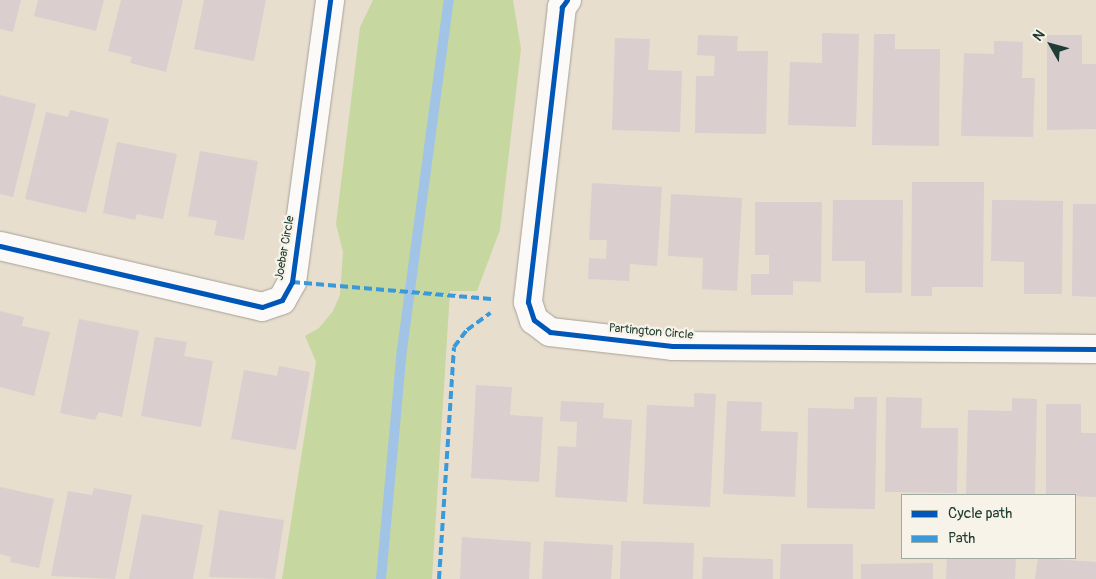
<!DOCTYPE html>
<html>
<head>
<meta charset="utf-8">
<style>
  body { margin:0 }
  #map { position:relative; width:1096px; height:579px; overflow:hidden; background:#e8dece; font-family:Pangolin,sans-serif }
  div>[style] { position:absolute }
  .green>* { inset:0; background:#c7d7a0 }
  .stream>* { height:10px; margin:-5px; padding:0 5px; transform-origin:5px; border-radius:5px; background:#a1c3e6 }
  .building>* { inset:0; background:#dacecf }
  .roads { filter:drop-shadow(0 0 1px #a4a298) drop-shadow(0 0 1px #a4a298) }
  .minor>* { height:28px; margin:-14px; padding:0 14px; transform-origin:14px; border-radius:14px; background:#fcfaf8 }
  .quiet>* { height:4px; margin-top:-2px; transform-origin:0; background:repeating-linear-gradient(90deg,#3a99d8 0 8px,transparent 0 12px) }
  .cycleway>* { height:5px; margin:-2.5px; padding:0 2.5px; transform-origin:2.5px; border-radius:2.5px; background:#0057b8 }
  span { translate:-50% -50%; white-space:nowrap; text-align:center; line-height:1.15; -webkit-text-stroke:4.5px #f7f3e8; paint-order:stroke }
  .street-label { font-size:12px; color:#1f3d34 }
  .legend { position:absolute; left:901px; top:494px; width:175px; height:65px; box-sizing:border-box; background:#f7f3e8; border:1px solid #a1aaa0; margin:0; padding:6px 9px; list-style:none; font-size:15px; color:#1f3d34 }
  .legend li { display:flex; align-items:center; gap:10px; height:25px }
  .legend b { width:25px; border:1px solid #a1aaa0 }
  .north { position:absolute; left:1026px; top:20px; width:50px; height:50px; -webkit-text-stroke:4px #f7f3e8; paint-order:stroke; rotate:308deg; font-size:14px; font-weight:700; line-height:20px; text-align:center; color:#1f3d34 }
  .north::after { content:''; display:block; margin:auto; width:18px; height:22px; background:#1f3d34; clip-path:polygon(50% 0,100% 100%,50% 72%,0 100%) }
</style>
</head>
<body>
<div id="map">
  <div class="green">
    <i style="clip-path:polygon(373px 0,513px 0,521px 49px,500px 230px,477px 291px,450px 291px,432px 579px,282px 579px,316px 362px,305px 336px,319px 328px,333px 311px,340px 295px,343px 252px,336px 224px,360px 27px)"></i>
  </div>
  <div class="stream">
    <i style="left:381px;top:579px;width:230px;rotate:-84.8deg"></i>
    <i style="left:402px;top:350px;width:353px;rotate:-82.4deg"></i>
  </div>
  <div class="building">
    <i style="clip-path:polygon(0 0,21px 0,13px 32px,0 29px)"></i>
    <i style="clip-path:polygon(38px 0,104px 0,96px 31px,34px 16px)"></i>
    <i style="clip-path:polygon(121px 0,183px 0,166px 72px,130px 63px,132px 57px,108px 51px)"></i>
    <i style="clip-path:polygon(204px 0,266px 0,254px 61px,194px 49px)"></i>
    <i style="clip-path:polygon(822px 33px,859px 34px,856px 127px,788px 125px,790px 62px,822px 63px)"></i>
    <i style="clip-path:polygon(874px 34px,895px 34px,895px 49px,940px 49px,939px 146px,872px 145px)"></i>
    <i style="clip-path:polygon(698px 35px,738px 36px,737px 51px,768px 51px,766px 134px,695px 133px,696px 76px,714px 76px,715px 56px,697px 55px)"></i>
    <i style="clip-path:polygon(1047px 35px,1082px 35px,1082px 64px,1096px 64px,1096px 129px,1047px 130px)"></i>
    <i style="clip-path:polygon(615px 38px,650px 39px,648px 70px,682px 71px,680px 132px,612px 130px)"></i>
    <i style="clip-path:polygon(994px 41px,1023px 42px,1022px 78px,1035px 78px,1033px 137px,961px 136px,964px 53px,994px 54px)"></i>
    <i style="clip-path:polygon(0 95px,36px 104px,13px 197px,0 194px)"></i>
    <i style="clip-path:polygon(70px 110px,109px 119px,86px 213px,25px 199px,46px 112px,68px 117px)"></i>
    <i style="clip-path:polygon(117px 142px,177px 154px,163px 219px,137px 214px,135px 220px,103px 213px)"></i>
    <i style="clip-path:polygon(200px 151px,258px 161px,244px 240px,214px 235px,217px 221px,188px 216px)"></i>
    <i style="clip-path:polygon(912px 182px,984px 182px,983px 287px,932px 287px,932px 296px,911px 296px)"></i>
    <i style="clip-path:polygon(592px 183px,662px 187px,657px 266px,630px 264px,629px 281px,588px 279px,589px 258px,606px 259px,607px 240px,589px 240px)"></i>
    <i style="clip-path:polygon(671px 194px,742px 198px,737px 291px,702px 289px,703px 258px,668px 256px)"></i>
    <i style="clip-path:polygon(833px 200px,903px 200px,902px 293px,865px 293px,865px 261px,832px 261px)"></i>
    <i style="clip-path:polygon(992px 200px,1063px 201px,1062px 294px,1024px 294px,1024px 262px,991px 261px)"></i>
    <i style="clip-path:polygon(755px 202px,822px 202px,821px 282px,793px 281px,793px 295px,751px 295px,751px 274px,769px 274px,769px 255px,755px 255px)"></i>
    <i style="clip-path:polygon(1073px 204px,1096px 204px,1096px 297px,1072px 296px)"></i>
    <i style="clip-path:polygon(0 311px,24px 317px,22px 326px,50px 332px,34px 396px,0 387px)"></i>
    <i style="clip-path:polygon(79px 319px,139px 331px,122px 417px,99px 412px,95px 420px,60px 413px)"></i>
    <i style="clip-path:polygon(155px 337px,187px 342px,184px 356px,213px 361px,201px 427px,141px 416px)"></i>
    <i style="clip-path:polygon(279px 366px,310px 372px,296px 450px,231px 439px,244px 370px,277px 376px)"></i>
    <i style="clip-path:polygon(476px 385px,512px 387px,510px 415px,543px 417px,539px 482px,471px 478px)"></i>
    <i style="clip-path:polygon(694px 393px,716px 394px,710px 507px,643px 504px,647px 405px,694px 407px)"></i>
    <i style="clip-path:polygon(854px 397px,877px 397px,875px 509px,807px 508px,808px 408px,854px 409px)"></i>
    <i style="clip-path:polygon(886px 397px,922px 398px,921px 428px,958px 428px,957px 493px,885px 492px)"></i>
    <i style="clip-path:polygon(1012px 398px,1037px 399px,1035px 495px,966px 495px,968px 410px,1012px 411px)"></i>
    <i style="clip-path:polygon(561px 401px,604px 403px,603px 418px,632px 420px,627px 502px,555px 497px,558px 446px,576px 447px,577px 422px,560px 421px)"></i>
    <i style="clip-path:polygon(727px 401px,762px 402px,761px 431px,798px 432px,795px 497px,723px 494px)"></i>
    <i style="clip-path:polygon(1046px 404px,1081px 404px,1081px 433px,1096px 433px,1096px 497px,1046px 495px)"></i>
    <i style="clip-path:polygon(0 487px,54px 499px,39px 568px,10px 562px,11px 557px,0 554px)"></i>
    <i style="clip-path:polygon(94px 488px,132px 495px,115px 579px,51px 576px,68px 491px,92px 495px)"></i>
    <i style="clip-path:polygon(219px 510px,284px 520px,275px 579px,209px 577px)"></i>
    <i style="clip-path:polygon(142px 514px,203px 525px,193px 579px,129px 579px)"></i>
    <i style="clip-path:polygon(462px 537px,531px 542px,529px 579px,460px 579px)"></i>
    <i style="clip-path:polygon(544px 541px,613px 545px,611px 579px,542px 579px)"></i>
    <i style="clip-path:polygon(621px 541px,694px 543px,693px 579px,620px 579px)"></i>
    <i style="clip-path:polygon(781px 544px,853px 544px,853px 579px,780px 579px)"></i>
    <i style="clip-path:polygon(703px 557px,773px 559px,773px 579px,702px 579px)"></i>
    <i style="clip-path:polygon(947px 558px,1016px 558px,1015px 579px,946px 579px)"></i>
    <i style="clip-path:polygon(1038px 558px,1096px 562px,1096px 579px,1035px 579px)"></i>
    <i style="clip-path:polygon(933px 563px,933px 579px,861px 579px,861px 564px)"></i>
  </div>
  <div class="roads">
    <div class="minor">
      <i style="left:567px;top:0;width:9px;rotate:126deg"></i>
      <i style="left:562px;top:7px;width:297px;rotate:96.6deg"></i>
      <i style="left:528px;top:302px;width:19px;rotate:72deg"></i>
      <i style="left:534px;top:320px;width:20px;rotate:37deg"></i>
      <i style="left:550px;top:332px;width:123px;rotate:6.5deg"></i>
      <i style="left:672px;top:346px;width:424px;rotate:0.4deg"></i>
      <i style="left:0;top:246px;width:269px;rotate:13.1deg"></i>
      <i style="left:262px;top:307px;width:21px;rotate:-19deg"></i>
      <i style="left:282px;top:300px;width:21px;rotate:-61deg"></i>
      <i style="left:292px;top:282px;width:285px;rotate:-82.3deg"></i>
    </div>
  </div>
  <div class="quiet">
    <i style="left:292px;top:282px;width:200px;rotate:4.9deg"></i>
    <i style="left:439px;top:579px;width:232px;rotate:-86.3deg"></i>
    <i style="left:454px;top:347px;width:21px;rotate:-53deg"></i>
    <i style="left:467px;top:330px;width:29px;rotate:-36deg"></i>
  </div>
  <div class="cycleway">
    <i style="left:567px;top:0;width:9px;rotate:126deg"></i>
    <i style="left:562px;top:7px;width:297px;rotate:96.6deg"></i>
    <i style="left:528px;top:302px;width:19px;rotate:72deg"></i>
    <i style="left:534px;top:320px;width:20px;rotate:37deg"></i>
    <i style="left:550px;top:332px;width:123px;rotate:6.5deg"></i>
    <i style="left:672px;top:346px;width:424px;rotate:0.4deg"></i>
    <i style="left:0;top:246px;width:269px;rotate:13.1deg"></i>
    <i style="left:262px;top:307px;width:21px;rotate:-19deg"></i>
    <i style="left:282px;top:300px;width:21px;rotate:-61deg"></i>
    <i style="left:292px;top:282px;width:285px;rotate:-82.3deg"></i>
  </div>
  <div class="street-label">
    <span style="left:285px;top:248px;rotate:-80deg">Joebar Circle</span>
    <span style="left:651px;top:332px;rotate:5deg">Partington Circle</span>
  </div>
  <ul class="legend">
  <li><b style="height:6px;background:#0057b8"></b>Cycle path</li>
  <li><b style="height:6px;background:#3a99d8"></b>Path</li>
  </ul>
  <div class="north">N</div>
</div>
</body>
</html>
